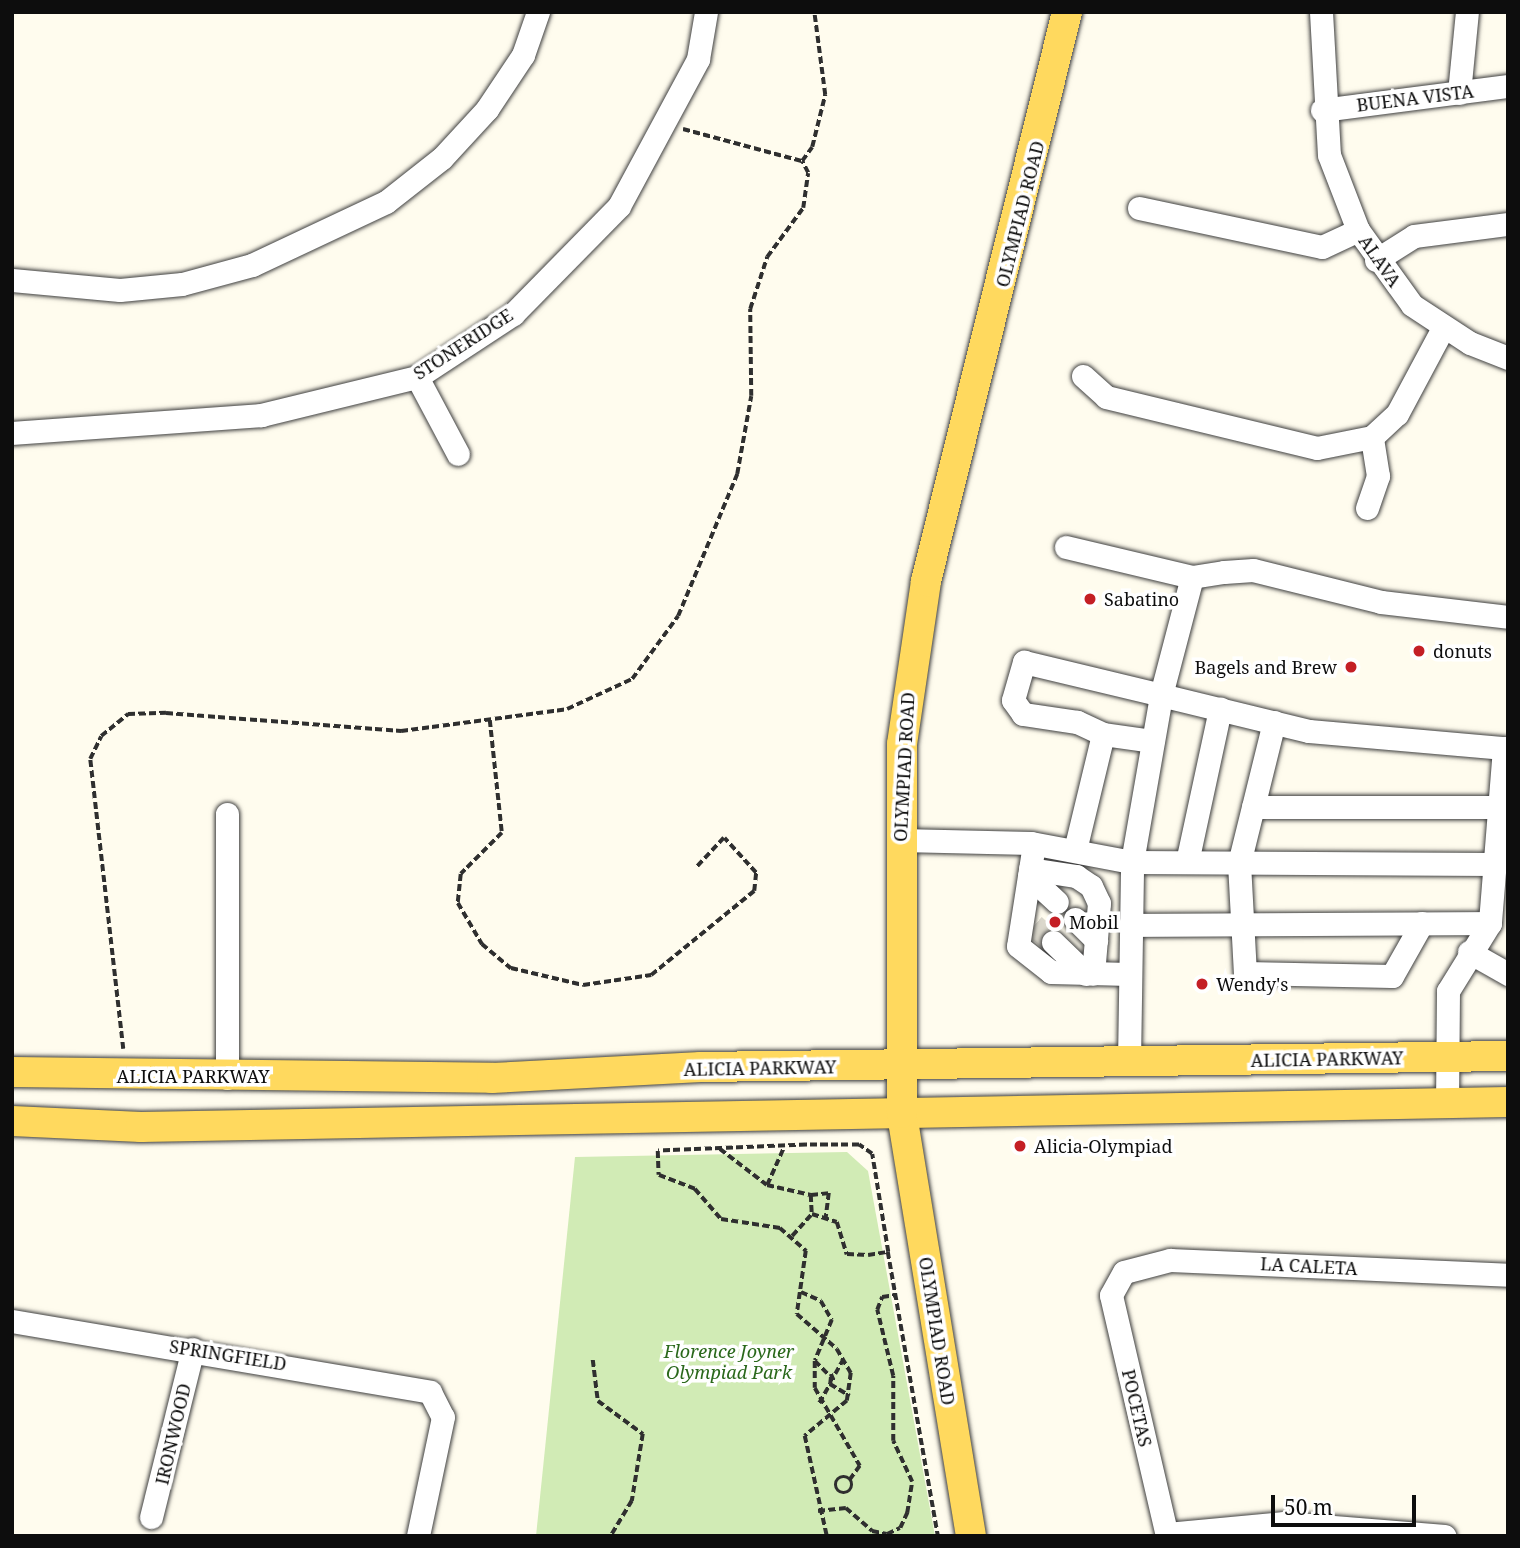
<!DOCTYPE html>
<html>
<head>
<meta charset="utf-8">
<style>
  body { margin:0 }
  #map { position:relative; width:1520px; height:1548px; overflow:hidden; background:#fffcee; font-family:"Noto Serif",serif }
  div>[style] { position:absolute }
  .green>* { inset:0; background:#d1ebb5 }
  .minor-tunnel>* { height:23px; margin-top:-11.5px; transform-origin:0; background:repeating-linear-gradient(90deg,#dbd8cc 0 23px,transparent 0 34px) }
  .path>* { height:3.5px; margin-top:-1.75px; transform-origin:0; background:repeating-linear-gradient(90deg,#2f2f2f 0 7px,transparent 0 10.5px) }
  .path>.ring { margin:-1.75px; padding:0; box-sizing:content-box; background:none; border:3.5px solid #2f2f2f; border-radius:50% }
  .roads { filter:drop-shadow(0 0 2px #404040) drop-shadow(0 0 2px #404040) }
  .minor>* { height:23px; margin:-11.5px; padding:0 11.5px; transform-origin:11.5px; border-radius:11.5px; background:#fff }
  .major>* { height:30px; margin:-15px; padding:0 15px; transform-origin:15px; border-radius:15px; background:#ffd95e }
  .dots>* { width:19px; height:19px; translate:-50% -50%; box-sizing:border-box; border:4px solid #fff; border-radius:50% }
  span { translate:-50% -50%; white-space:nowrap; text-align:center; line-height:1.15; -webkit-text-stroke:7px #fff; paint-order:stroke }
  .street-label { font-size:18px; color:#0d0d0d }
  .poi-label { font-size:18px; color:#0d0d0d }
  .left { translate:0 -50%; text-align:left }
  .right { translate:-100% -50%; text-align:right }
  .park-label { font-size:18px; color:#2a681b; font-style:italic }
  .frame { position:absolute; inset:0; border:14px solid #0d0d0d; pointer-events:none }
  .scale { position:absolute; left:1271px; top:1495px; width:145px; height:32px; box-sizing:border-box; border:4px solid #0d0d0d; border-top:0; padding-left:9px; font-size:21px; line-height:24px; white-space:nowrap; color:#0d0d0d; -webkit-text-stroke:5px #fff; paint-order:stroke }
</style>
</head>
<body>
<div id="map">
  <div class="green">
    <i style="clip-path:polygon(847px 1152px,868px 1171px,935px 1536px,536px 1536px,575px 1157px)"></i>
  </div>
  <div class="minor-tunnel">
    <i style="left:1034px;top:925px;width:25px;rotate:42deg"></i>
  </div>
  <div class="path">
    <i style="left:683px;top:129px;width:123px;rotate:15.1deg"></i>
    <i style="left:802px;top:161px;width:17px;rotate:-54deg"></i>
    <i style="left:812px;top:147px;width:54px;rotate:-76deg"></i>
    <i style="left:825px;top:95px;width:84px;rotate:-97.5deg"></i>
    <i style="left:490px;top:720px;width:114px;rotate:83.9deg"></i>
    <i style="left:502px;top:833px;width:58px;rotate:135deg"></i>
    <i style="left:461px;top:874px;width:29px;rotate:96deg"></i>
    <i style="left:458px;top:903px;width:48px;rotate:59.7deg"></i>
    <i style="left:482px;top:944px;width:38px;rotate:40deg"></i>
    <i style="left:511px;top:968px;width:74px;rotate:13.3deg"></i>
    <i style="left:583px;top:985px;width:69px;rotate:-8.4deg"></i>
    <i style="left:651px;top:975px;width:133px;rotate:-39.2deg"></i>
    <i style="left:754px;top:891px;width:18px;rotate:-84deg"></i>
    <i style="left:756px;top:873px;width:47px;rotate:-132.4deg"></i>
    <i style="left:724px;top:838px;width:40px;rotate:133deg"></i>
    <i style="left:123px;top:1049px;width:292px;rotate:-96.5deg"></i>
    <i style="left:90px;top:759px;width:25px;rotate:-64deg"></i>
    <i style="left:101px;top:736px;width:35px;rotate:-39deg"></i>
    <i style="left:128px;top:714px;width:38px;rotate:-2deg"></i>
    <i style="left:166px;top:713px;width:236px;rotate:4.4deg"></i>
    <i style="left:401px;top:731px;width:167px;rotate:-7.5deg"></i>
    <i style="left:567px;top:709px;width:72px;rotate:-24.8deg"></i>
    <i style="left:632px;top:679px;width:78px;rotate:-53.9deg"></i>
    <i style="left:678px;top:616px;width:154px;rotate:-67.4deg"></i>
    <i style="left:737px;top:474px;width:79px;rotate:-79.8deg"></i>
    <i style="left:751px;top:396px;width:87px;rotate:-90.7deg"></i>
    <i style="left:750px;top:309px;width:55px;rotate:-71.9deg"></i>
    <i style="left:767px;top:257px;width:61px;rotate:-53.7deg"></i>
    <i style="left:803px;top:208px;width:35px;rotate:-82deg"></i>
    <i style="left:808px;top:173px;width:13px;rotate:-117deg"></i>
    <i style="left:720px;top:1149px;width:59px;rotate:37.5deg"></i>
    <i style="left:767px;top:1185px;width:45px;rotate:12.8deg"></i>
    <i style="left:811px;top:1195px;width:19px;rotate:87deg"></i>
    <i style="left:812px;top:1214px;width:26px;rotate:18deg"></i>
    <i style="left:837px;top:1222px;width:34px;rotate:73deg"></i>
    <i style="left:847px;top:1254px;width:21px;rotate:3deg"></i>
    <i style="left:868px;top:1255px;width:20px;rotate:-9deg"></i>
    <i style="left:888px;top:1252px;width:99px;rotate:-99.3deg"></i>
    <i style="left:872px;top:1154px;width:16px;rotate:-145deg"></i>
    <i style="left:859px;top:1145px;width:53px;rotate:180deg"></i>
    <i style="left:806px;top:1145px;width:148px;rotate:177.7deg"></i>
    <i style="left:658px;top:1151px;width:24px;rotate:88deg"></i>
    <i style="left:659px;top:1175px;width:39px;rotate:21deg"></i>
    <i style="left:695px;top:1189px;width:40px;rotate:49deg"></i>
    <i style="left:721px;top:1219px;width:60px;rotate:8.7deg"></i>
    <i style="left:780px;top:1228px;width:35px;rotate:41deg"></i>
    <i style="left:806px;top:1251px;width:64px;rotate:98.1deg"></i>
    <i style="left:797px;top:1314px;width:53px;rotate:41.2deg"></i>
    <i style="left:837px;top:1349px;width:28px;rotate:60deg"></i>
    <i style="left:851px;top:1373px;width:28px;rotate:98deg"></i>
    <i style="left:847px;top:1401px;width:55px;rotate:140.2deg"></i>
    <i style="left:805px;top:1436px;width:102px;rotate:77.6deg"></i>
    <i style="left:767px;top:1185px;width:42px;rotate:-65.9deg"></i>
    <i style="left:811px;top:1195px;width:18px;rotate:-6deg"></i>
    <i style="left:829px;top:1193px;width:25px;rotate:97deg"></i>
    <i style="left:792px;top:1236px;width:30px;rotate:-48deg"></i>
    <i style="left:888px;top:1252px;width:288px;rotate:80deg"></i>
    <i style="left:801px;top:1292px;width:22px;rotate:24deg"></i>
    <i style="left:821px;top:1301px;width:22px;rotate:60deg"></i>
    <i style="left:832px;top:1320px;width:44px;rotate:112.5deg"></i>
    <i style="left:815px;top:1361px;width:27px;rotate:90deg"></i>
    <i style="left:815px;top:1388px;width:90px;rotate:60deg"></i>
    <i style="left:860px;top:1466px;width:17px;rotate:126deg"></i>
    <i style="left:593px;top:1360px;width:41px;rotate:83deg"></i>
    <i style="left:598px;top:1401px;width:56px;rotate:36.3deg"></i>
    <i style="left:643px;top:1434px;width:68px;rotate:99.3deg"></i>
    <i style="left:632px;top:1501px;width:41px;rotate:121deg"></i>
    <i style="left:815px;top:1361px;width:20px;rotate:45deg"></i>
    <i style="left:835px;top:1374px;width:18px;rotate:-61deg"></i>
    <i style="left:830px;top:1384px;width:10px;rotate:-84deg"></i>
    <i style="left:831px;top:1374px;width:10px;rotate:66deg"></i>
    <i style="left:819px;top:1403px;width:22px;rotate:-60deg"></i>
    <i style="left:830px;top:1384px;width:23px;rotate:31deg"></i>
    <i class="ring" style="left:836px;top:1477px;width:12.5px;height:12.5px"></i>
    <i style="left:818px;top:1511px;width:28px;rotate:-6deg"></i>
    <i style="left:846px;top:1508px;width:35px;rotate:41deg"></i>
    <i style="left:872px;top:1531px;width:15px;rotate:11deg"></i>
    <i style="left:887px;top:1534px;width:14px;rotate:-25deg"></i>
    <i style="left:900px;top:1528px;width:17px;rotate:-65deg"></i>
    <i style="left:907px;top:1513px;width:31px;rotate:-81deg"></i>
    <i style="left:912px;top:1482px;width:45px;rotate:-114.9deg"></i>
    <i style="left:893px;top:1441px;width:65px;rotate:-90deg"></i>
    <i style="left:893px;top:1376px;width:68px;rotate:-103.6deg"></i>
    <i style="left:877px;top:1310px;width:14px;rotate:-69deg"></i>
    <i style="left:882px;top:1297px;width:14px;rotate:-8deg"></i>
    <i style="left:837px;top:1536px;width:2px"></i>
  </div>
  <div class="roads">
    <div class="minor">
      <i style="left:1321px;top:12px;width:143px;rotate:86.8deg"></i>
      <i style="left:1329px;top:155px;width:80px;rotate:68.9deg"></i>
      <i style="left:1358px;top:230px;width:92px;rotate:54.2deg"></i>
      <i style="left:1412px;top:305px;width:69px;rotate:33.2deg"></i>
      <i style="left:1470px;top:343px;width:41px;rotate:21.5deg"></i>
      <i style="left:1459px;top:93px;width:81px;rotate:-84.4deg"></i>
      <i style="left:1322px;top:110px;width:188px;rotate:-7.4deg"></i>
      <i style="left:1139px;top:208px;width:187px;rotate:12deg"></i>
      <i style="left:1322px;top:247px;width:40px;rotate:-25deg"></i>
      <i style="left:1376px;top:260px;width:45px;rotate:-32.3deg"></i>
      <i style="left:1414px;top:236px;width:95px;rotate:-7.3deg"></i>
      <i style="left:12px;top:280px;width:108px;rotate:5.3deg"></i>
      <i style="left:120px;top:290px;width:62px;rotate:-5.5deg"></i>
      <i style="left:182px;top:284px;width:73px;rotate:-15.2deg"></i>
      <i style="left:252px;top:265px;width:148px;rotate:-25.2deg"></i>
      <i style="left:386px;top:202px;width:71px;rotate:-38.2deg"></i>
      <i style="left:442px;top:158px;width:67px;rotate:-47.4deg"></i>
      <i style="left:487px;top:109px;width:65px;rotate:-56.3deg"></i>
      <i style="left:523px;top:55px;width:46px;rotate:-70.8deg"></i>
      <i style="left:1083px;top:376px;width:31px;rotate:42deg"></i>
      <i style="left:1106px;top:397px;width:217px;rotate:13.6deg"></i>
      <i style="left:1317px;top:448px;width:56px;rotate:-11.3deg"></i>
      <i style="left:417px;top:377px;width:87px;rotate:62deg"></i>
      <i style="left:12px;top:433px;width:250px;rotate:-4.1deg"></i>
      <i style="left:261px;top:415px;width:161px;rotate:-13.7deg"></i>
      <i style="left:417px;top:377px;width:115px;rotate:-33.3deg"></i>
      <i style="left:513px;top:314px;width:151px;rotate:-45.5deg"></i>
      <i style="left:619px;top:206px;width:167px;rotate:-61.7deg"></i>
      <i style="left:698px;top:59px;width:48px;rotate:-80.3deg"></i>
      <i style="left:1367px;top:508px;width:34px;rotate:-71deg"></i>
      <i style="left:1378px;top:476px;width:39px;rotate:-99deg"></i>
      <i style="left:1372px;top:437px;width:34px;rotate:-43deg"></i>
      <i style="left:1397px;top:414px;width:98px;rotate:-61.9deg"></i>
      <i style="left:1066px;top:547px;width:130px;rotate:13.4deg"></i>
      <i style="left:1274px;top:722px;width:145px;rotate:103.9deg"></i>
      <i style="left:1239px;top:863px;width:110px;rotate:86.9deg"></i>
      <i style="left:1245px;top:973px;width:147px;rotate:1.2deg"></i>
      <i style="left:1392px;top:976px;width:61px;rotate:-60.5deg"></i>
      <i style="left:1103px;top:734px;width:50px;rotate:8deg"></i>
      <i style="left:1253px;top:807px;width:246px"></i>
      <i style="left:227px;top:814px;width:264px;rotate:90deg"></i>
      <i style="left:900px;top:840px;width:131px;rotate:1.3deg"></i>
      <i style="left:1031px;top:843px;width:103px;rotate:10.7deg"></i>
      <i style="left:1132px;top:862px;width:362px;rotate:0.3deg"></i>
      <i style="left:1034px;top:844px;width:103px;rotate:98.9deg"></i>
      <i style="left:1018px;top:946px;width:42px;rotate:38.2deg"></i>
      <i style="left:1051px;top:972px;width:78px;rotate:1.5deg"></i>
      <i style="left:1075px;top:850px;width:119px;rotate:-76.4deg"></i>
      <i style="left:1103px;top:734px;width:29px;rotate:-155deg"></i>
      <i style="left:1077px;top:722px;width:55px;rotate:-171.6deg"></i>
      <i style="left:1023px;top:714px;width:17px;rotate:-126deg"></i>
      <i style="left:1013px;top:700px;width:40px;rotate:-74deg"></i>
      <i style="left:1024px;top:662px;width:141px;rotate:13.5deg"></i>
      <i style="left:1161px;top:695px;width:122px;rotate:-75.3deg"></i>
      <i style="left:1192px;top:577px;width:32px;rotate:-9deg"></i>
      <i style="left:1224px;top:572px;width:29px;rotate:-4deg"></i>
      <i style="left:1253px;top:570px;width:132px;rotate:14deg"></i>
      <i style="left:1381px;top:602px;width:128px;rotate:6.7deg"></i>
      <i style="left:1187px;top:862px;width:157px;rotate:-77.8deg"></i>
      <i style="left:1030px;top:869px;width:47px;rotate:8.7deg"></i>
      <i style="left:1076px;top:876px;width:18px;rotate:34deg"></i>
      <i style="left:1091px;top:886px;width:19px;rotate:65deg"></i>
      <i style="left:1099px;top:903px;width:71px;rotate:94.8deg"></i>
      <i style="left:1029px;top:876px;width:38px;rotate:43deg"></i>
      <i style="left:1075px;top:919px;width:30px;rotate:45deg"></i>
      <i style="left:1130px;top:925px;width:360px;rotate:-0.3deg"></i>
      <i style="left:1053px;top:942px;width:46px;rotate:44.1deg"></i>
      <i style="left:1469px;top:952px;width:45px;rotate:29.4deg"></i>
      <i style="left:1129px;top:1062px;width:200px;rotate:-89.1deg"></i>
      <i style="left:1132px;top:862px;width:169px;rotate:-80.1deg"></i>
      <i style="left:1161px;top:695px;width:152px;rotate:13.7deg"></i>
      <i style="left:1309px;top:731px;width:196px;rotate:5deg"></i>
      <i style="left:1504px;top:748px;width:176px;rotate:94.6deg"></i>
      <i style="left:1490px;top:923px;width:80px;rotate:121.7deg"></i>
      <i style="left:1448px;top:991px;width:111px;rotate:90.5deg"></i>
      <i style="left:12px;top:1321px;width:424px;rotate:9.6deg"></i>
      <i style="left:430px;top:1392px;width:28px;rotate:63deg"></i>
      <i style="left:443px;top:1417px;width:122px;rotate:101.9deg"></i>
      <i style="left:151px;top:1517px;width:173px;rotate:-76deg"></i>
      <i style="left:1167px;top:1534px;width:118px;rotate:-5.4deg"></i>
      <i style="left:1284px;top:1523px;width:161px;rotate:4.6deg"></i>
      <i style="left:1167px;top:1536px;width:247px;rotate:-103.1deg"></i>
      <i style="left:1111px;top:1295px;width:26px;rotate:-61deg"></i>
      <i style="left:1124px;top:1272px;width:48px;rotate:-14.6deg"></i>
      <i style="left:1170px;top:1260px;width:338px;rotate:2.5deg"></i>
    </div>
    <div class="major">
      <i style="left:12px;top:1072px;width:480px;rotate:0.7deg"></i>
      <i style="left:492px;top:1078px;width:209px;rotate:-3deg"></i>
      <i style="left:701px;top:1067px;width:807px;rotate:-0.78deg"></i>
      <i style="left:12px;top:1121px;width:129px;rotate:2.7deg"></i>
      <i style="left:141px;top:1127px;width:1367px;rotate:-1.05deg"></i>
      <i style="left:971px;top:1536px;width:429px;rotate:-99.3deg"></i>
      <i style="left:902px;top:1113px;width:369px;rotate:-90deg"></i>
      <i style="left:902px;top:744px;width:165px;rotate:-81.6deg"></i>
      <i style="left:926px;top:581px;width:586px;rotate:-76.08deg"></i>
    </div>
  </div>
  <div class="dots">
    <i style="left:1090px;top:599px;background:#c41f25"></i>
    <i style="left:1419px;top:651px;background:#c41f25"></i>
    <i style="left:1351px;top:667px;background:#c41f25"></i>
    <i style="left:1055px;top:922px;background:#c41f25"></i>
    <i style="left:1202px;top:984px;background:#c41f25"></i>
    <i style="left:1020px;top:1146px;background:#c41f25"></i>
  </div>
  <div class="street-label">
    <span style="left:1415px;top:98px;rotate:-7deg">BUENA VISTA</span>
    <span style="left:1020px;top:214px;rotate:-76deg">OLYMPIAD ROAD</span>
    <span style="left:1380px;top:261px;rotate:55deg">ALAVA</span>
    <span style="left:463px;top:344px;rotate:-33deg">STONERIDGE</span>
    <span style="left:904px;top:767px;rotate:-87deg">OLYMPIAD ROAD</span>
    <span style="left:1327px;top:1059px;rotate:-1deg">ALICIA PARKWAY</span>
    <span style="left:760px;top:1068px;rotate:-1deg">ALICIA PARKWAY</span>
    <span style="left:193px;top:1076px">ALICIA PARKWAY</span>
    <span style="left:1309px;top:1266px;rotate:3deg">LA CALETA</span>
    <span style="left:937px;top:1331px;rotate:81deg">OLYMPIAD ROAD</span>
    <span style="left:228px;top:1355px;rotate:9deg">SPRINGFIELD</span>
    <span style="left:1137px;top:1408px;rotate:77deg">POCETAS</span>
    <span style="left:173px;top:1434px;rotate:-77deg">IRONWOOD</span>
  </div>
  <div class="poi-label">
    <span class="left" style="left:1104px;top:599px">Sabatino</span>
    <span class="left" style="left:1433px;top:651px">donuts</span>
    <span class="right" style="left:1337px;top:667px">Bagels and Brew</span>
    <span class="left" style="left:1069px;top:922px">Mobil</span>
    <span class="left" style="left:1216px;top:984px">Wendy's</span>
    <span class="left" style="left:1034px;top:1146px">Alicia-Olympiad</span>
  </div>
  <div class="park-label">
    <span style="left:729px;top:1362px">Florence Joyner<br>Olympiad Park</span>
  </div>
  <div class="frame"></div>
  <div class="scale">50 m</div>
</div>
</body>
</html>
